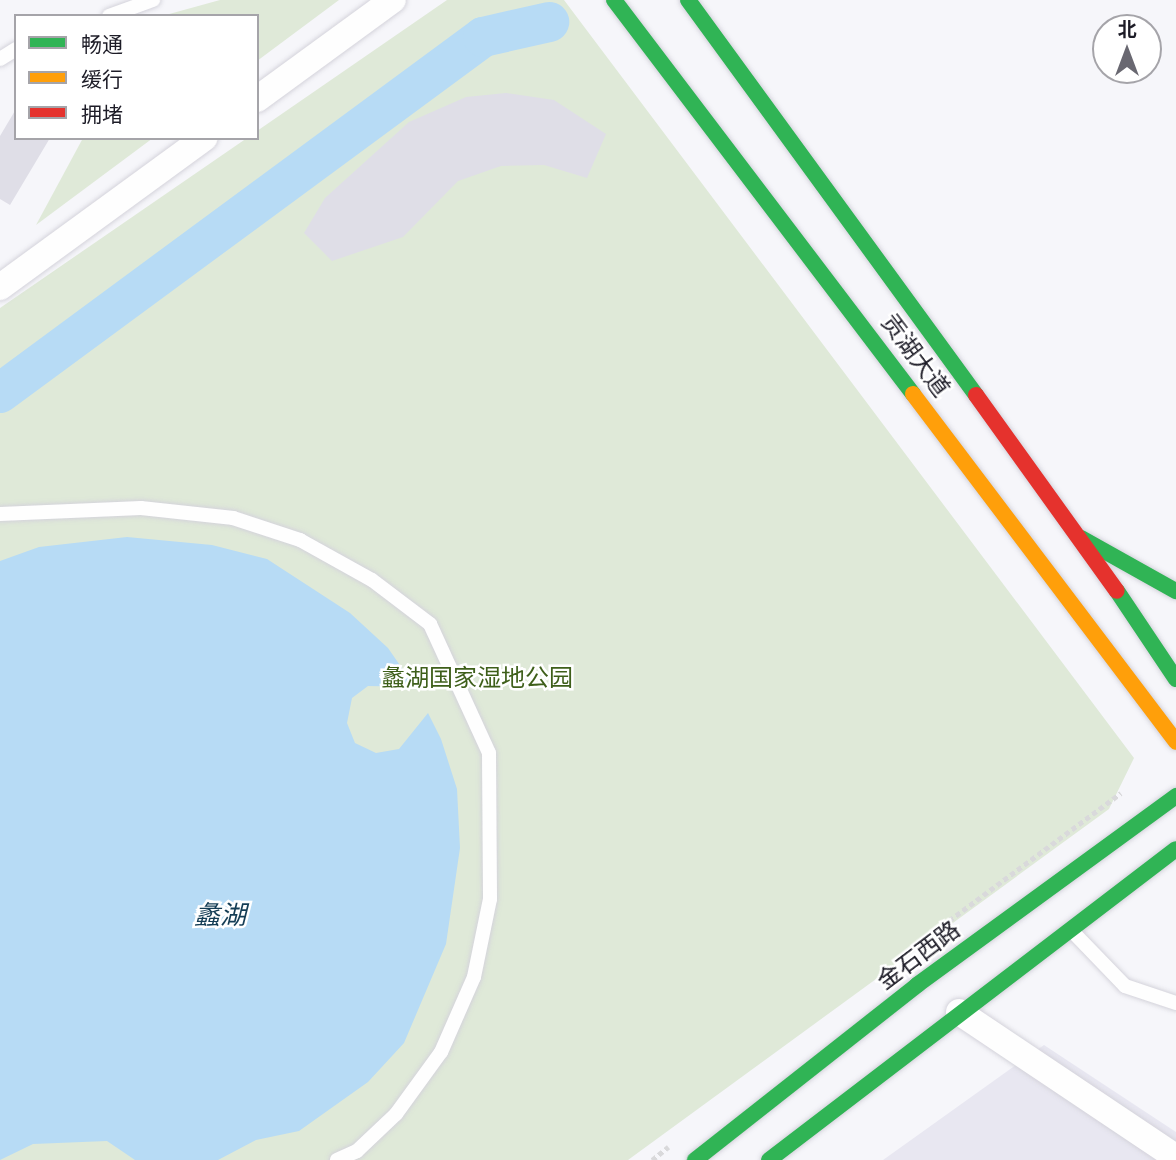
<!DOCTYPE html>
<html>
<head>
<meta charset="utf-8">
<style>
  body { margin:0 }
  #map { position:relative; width:1176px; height:1160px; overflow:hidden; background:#f6f6fa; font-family:Signika,"Noto Sans SC",sans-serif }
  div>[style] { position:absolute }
  .built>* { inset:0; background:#e8e7f1 }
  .green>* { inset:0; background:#dfe9d8 }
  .water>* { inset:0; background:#b7dbf5 }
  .river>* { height:40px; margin:-20px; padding:0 20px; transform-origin:20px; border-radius:20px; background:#b7dbf5 }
  .building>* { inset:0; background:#dfdee7 }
  .path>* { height:4.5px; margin-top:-2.25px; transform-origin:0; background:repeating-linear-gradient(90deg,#d9d9db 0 5px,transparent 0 8.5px) }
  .roads { filter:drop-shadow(0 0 2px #d4d3db) drop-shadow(0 0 2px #d4d3db) }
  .lane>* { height:14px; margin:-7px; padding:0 7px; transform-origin:7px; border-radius:7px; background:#fefefe }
  .street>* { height:26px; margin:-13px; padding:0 13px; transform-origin:13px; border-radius:13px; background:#fefefe }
  .fast>* { height:16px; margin:-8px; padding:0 8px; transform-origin:8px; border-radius:8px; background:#30b455 }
  .slow>* { height:16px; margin:-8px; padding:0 8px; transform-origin:8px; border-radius:8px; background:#ff9f0a }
  .jam>* { height:16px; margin:-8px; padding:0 8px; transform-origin:8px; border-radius:8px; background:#e5322d }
  span { translate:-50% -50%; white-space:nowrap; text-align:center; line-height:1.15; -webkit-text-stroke:5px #fff; paint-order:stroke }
  .street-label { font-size:24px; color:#1d1c27 }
  .park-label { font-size:24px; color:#3e5f1a }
  .water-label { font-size:26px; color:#143d55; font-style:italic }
  .legend { position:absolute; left:14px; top:14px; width:245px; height:126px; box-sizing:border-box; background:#fff; border:2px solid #a5a4a9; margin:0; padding:9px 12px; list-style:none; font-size:21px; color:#1d1c27 }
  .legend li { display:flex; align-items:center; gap:14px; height:35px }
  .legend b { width:35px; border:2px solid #a5a4a9 }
  .north { position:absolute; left:1092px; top:14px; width:70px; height:70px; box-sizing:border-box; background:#fff; border:2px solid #a5a4a9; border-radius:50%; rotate:0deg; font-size:19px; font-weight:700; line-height:28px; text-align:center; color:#1d1c27 }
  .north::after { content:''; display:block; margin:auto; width:24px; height:32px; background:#696871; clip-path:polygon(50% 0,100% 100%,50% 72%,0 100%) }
</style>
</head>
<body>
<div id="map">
  <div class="built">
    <i style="clip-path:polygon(1044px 1045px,1176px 1132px,1176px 1160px,883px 1160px)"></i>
  </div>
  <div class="green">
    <i style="clip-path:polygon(220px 0,339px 0,257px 61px,257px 16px,162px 16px)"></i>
    <i style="clip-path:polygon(447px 0,564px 0,1134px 758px,1109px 809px,628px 1160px,0 1160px,0 308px,247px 138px,257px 138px,257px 131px)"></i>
    <i style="clip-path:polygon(83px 138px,153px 138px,36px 225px)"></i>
  </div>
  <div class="water">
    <i style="clip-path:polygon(127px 537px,212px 545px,267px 559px,350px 613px,388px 648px,415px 687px,368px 686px,352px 698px,347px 723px,355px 743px,376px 753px,399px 749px,428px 713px,441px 739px,457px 789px,460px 848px,446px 944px,404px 1043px,368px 1082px,299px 1131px,256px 1140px,218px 1160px,135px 1160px,107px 1141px,33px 1144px,0 1160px,0 561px,39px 547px)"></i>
  </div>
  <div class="river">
    <i style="left:0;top:393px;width:600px;rotate:-36.39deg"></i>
    <i style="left:483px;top:37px;width:68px;rotate:-12.8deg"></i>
  </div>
  <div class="building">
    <i style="clip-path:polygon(506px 93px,554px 100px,606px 134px,587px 178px,544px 165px,501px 166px,458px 181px,403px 237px,332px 261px,304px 233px,325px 198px,409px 122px,466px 97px)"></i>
    <i style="clip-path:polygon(16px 109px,16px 138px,50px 138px,10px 205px,0 199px,0 136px)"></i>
  </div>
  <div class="path">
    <i style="left:908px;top:951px;width:265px;rotate:-36.6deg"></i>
    <i style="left:652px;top:1160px;width:21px;rotate:-39deg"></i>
  </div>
  <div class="roads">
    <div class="lane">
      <i style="left:109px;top:16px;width:47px;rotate:-20deg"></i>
      <i style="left:0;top:59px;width:19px;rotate:-32deg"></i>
      <i style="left:0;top:514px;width:141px;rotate:-2.4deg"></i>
      <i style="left:141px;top:508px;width:93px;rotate:6.2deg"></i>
      <i style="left:233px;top:518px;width:71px;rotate:18.2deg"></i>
      <i style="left:300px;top:540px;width:82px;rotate:29.1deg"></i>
      <i style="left:372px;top:580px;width:73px;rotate:37.2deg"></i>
      <i style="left:430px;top:624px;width:142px;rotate:65.4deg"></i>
      <i style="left:489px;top:753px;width:146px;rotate:89.6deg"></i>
      <i style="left:490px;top:899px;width:80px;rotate:101.6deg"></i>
      <i style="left:474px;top:977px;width:82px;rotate:113.7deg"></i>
      <i style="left:441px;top:1052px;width:77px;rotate:126deg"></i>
      <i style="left:396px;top:1114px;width:54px;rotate:136.5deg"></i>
      <i style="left:357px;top:1151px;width:22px;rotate:156deg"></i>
      <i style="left:1071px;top:930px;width:78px;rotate:46deg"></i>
      <i style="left:1125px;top:986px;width:54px;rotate:18.4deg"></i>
    </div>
    <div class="street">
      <i style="left:257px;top:99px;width:168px;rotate:-36.1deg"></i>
      <i style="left:0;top:287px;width:253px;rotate:-36.1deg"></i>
      <i style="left:959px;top:1012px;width:261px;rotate:33.8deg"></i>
    </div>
    <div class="fast">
      <i style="left:614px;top:0;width:495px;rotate:52.8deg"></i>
      <i style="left:688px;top:0;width:489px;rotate:53.9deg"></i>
      <i style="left:1081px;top:538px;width:109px;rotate:29.2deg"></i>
      <i style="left:1117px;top:591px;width:106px;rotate:56.2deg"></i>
      <i style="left:695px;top:1160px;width:283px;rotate:-38.2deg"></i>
      <i style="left:917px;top:985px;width:321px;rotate:-36.1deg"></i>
      <i style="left:769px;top:1160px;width:512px;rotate:-37.38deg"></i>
    </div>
    <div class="slow">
      <i style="left:913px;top:394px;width:436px;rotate:52.9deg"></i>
    </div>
    <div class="jam">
      <i style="left:976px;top:395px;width:241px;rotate:54.3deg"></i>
    </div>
  </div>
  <div class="street-label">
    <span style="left:915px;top:356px;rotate:53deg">贡湖大道</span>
    <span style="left:919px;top:956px;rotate:-37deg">金石西路</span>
  </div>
  <div class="park-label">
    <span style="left:477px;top:679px">蠡湖国家湿地公园</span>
  </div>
  <div class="water-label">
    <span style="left:220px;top:917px">蠡湖</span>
  </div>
  <ul class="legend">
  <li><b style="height:9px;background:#30b455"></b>畅通</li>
  <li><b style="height:9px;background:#ff9f0a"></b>缓行</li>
  <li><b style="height:9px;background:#e5322d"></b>拥堵</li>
  </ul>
  <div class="north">北</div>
</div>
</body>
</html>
